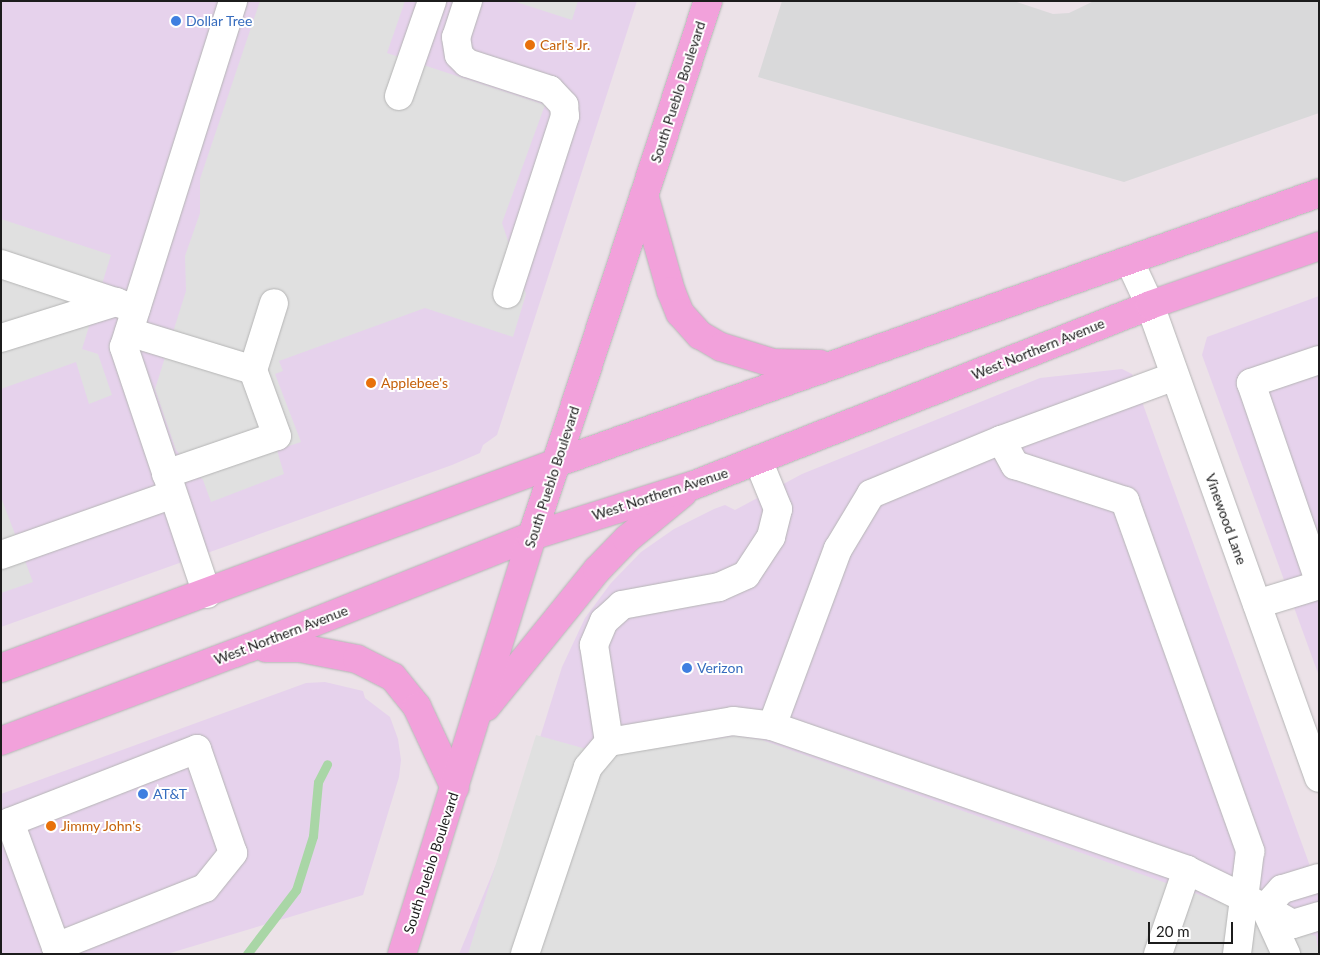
<!DOCTYPE html>
<html>
<head>
<meta charset="utf-8">
<style>
  body { margin:0 }
  #map { position:relative; width:1320px; height:955px; overflow:hidden; background:#ece2e8; font-family:Lato,sans-serif }
  div>[style] { position:absolute }
  .residential>* { inset:0; background:#d9d9da }
  .commercial>* { inset:0; background:#e6d2ec }
  .parking>* { inset:0; background:#e0e0e0 }
  .stream>* { height:9px; margin:-4.5px; padding:0 4.5px; transform-origin:4.5px; border-radius:4.5px; background:#a9d6a6 }
  .roads { filter:drop-shadow(0 0 1px #b5b5b5) drop-shadow(0 0 1px #b5b5b5) }
  .minor>* { height:28px; margin:-14px; padding:0 14px; transform-origin:14px; border-radius:14px; background:#fff }
  .major>* { height:28px; margin:-14px; padding:0 14px; transform-origin:14px; border-radius:14px; background:#f2a1db }
  .dots>* { width:14px; height:14px; translate:-50% -50%; box-sizing:border-box; border:2px solid #fff; border-radius:50% }
  span { translate:-50% -50%; white-space:nowrap; text-align:center; line-height:1.15; -webkit-text-stroke:4px #fff; paint-order:stroke }
  .shop-label { font-size:14px; color:#366cbe }
  .left { translate:0 -50%; text-align:left }
  .food-label { font-size:14px; color:#c56008 }
  .street-label { font-size:14px; color:#1c1c1c }
  .frame { position:absolute; inset:0; border:2px solid #1c1c1c; pointer-events:none }
  .scale { position:absolute; left:1148px; top:922px; width:85px; height:22px; box-sizing:border-box; border:2px solid #1c1c1c; border-top:0; padding-left:6px; font-size:15px; line-height:18px; white-space:nowrap; color:#1c1c1c; -webkit-text-stroke:4px #fff; paint-order:stroke }
</style>
</head>
<body>
<div id="map">
  <div class="residential">
    <i style="clip-path:polygon(782px 1px,1014px 1px,1053px 14px,1069px 13px,1094px 1px,1319px 1px,1319px 113px,1124px 182px,758px 77px)"></i>
  </div>
  <div class="commercial">
    <i style="clip-path:polygon(1px 1px,637px 1px,497px 435px,483px 445px,480px 453px,452px 465px,1px 627px)"></i>
    <i style="clip-path:polygon(1319px 296px,1319px 676px,1202px 355px,1207px 337px)"></i>
    <i style="clip-path:polygon(1122px 369px,1132px 374px,1319px 891px,1319px 954px,459px 954px,514px 821px,562px 667px,585px 618px,611px 583px,641px 552px,674px 529px,714px 509px,725px 505px,735px 510px,802px 474px,1040px 378px)"></i>
    <i style="clip-path:polygon(325px 682px,363px 691px,365px 698px,390px 717px,398px 739px,401px 760px,399px 777px,363px 895px,167px 954px,1px 954px,1px 794px,306px 683px)"></i>
  </div>
  <div class="parking">
    <i style="clip-path:polygon(260px 1px,405px 1px,387px 53px,545px 105px,502px 223px,526px 294px,513px 337px,425px 308px,279px 361px,283px 371px,275px 374px,301px 442px,277px 450px,284px 474px,211px 502px,203px 480px,176px 450px,155px 389px,186px 291px,185px 256px,200px 213px,200px 179px)"></i>
    <i style="clip-path:polygon(513px 1px,578px 1px,572px 20px)"></i>
    <i style="clip-path:polygon(1px 219px,111px 255px,82px 349px,98px 354px,112px 395px,89px 404px,76px 362px,1px 389px)"></i>
    <i style="clip-path:polygon(1px 497px,33px 582px,1px 593px)"></i>
    <i style="clip-path:polygon(536px 735px,608px 755px,735px 736px,762px 740px,1316px 936px,1319px 954px,468px 954px)"></i>
  </div>
  <div class="stream">
    <i style="left:247px;top:954px;width:81px;rotate:-52.6deg"></i>
    <i style="left:296px;top:890px;width:57px;rotate:-72.5deg"></i>
    <i style="left:313px;top:836px;width:54px;rotate:-84.7deg"></i>
    <i style="left:318px;top:782px;width:20px;rotate:-63deg"></i>
  </div>
  <div class="roads">
    <div class="minor">
      <i style="left:468px;top:1px;width:38px;rotate:108deg"></i>
      <i style="left:456px;top:37px;width:18px;rotate:81deg"></i>
      <i style="left:459px;top:55px;width:11px;rotate:45deg"></i>
      <i style="left:467px;top:63px;width:87px;rotate:18deg"></i>
      <i style="left:550px;top:90px;width:21px;rotate:47deg"></i>
      <i style="left:564px;top:105px;width:11px;rotate:85deg"></i>
      <i style="left:565px;top:116px;width:187px;rotate:108deg"></i>
      <i style="left:399px;top:96px;width:101px;rotate:-70.8deg"></i>
      <i style="left:1130px;top:262px;width:47px;rotate:65.1deg"></i>
      <i style="left:1150px;top:305px;width:502px;rotate:70.34deg"></i>
      <i style="left:1px;top:264px;width:142px;rotate:18.4deg"></i>
      <i style="left:129px;top:332px;width:130px;rotate:17deg"></i>
      <i style="left:1px;top:338px;width:121px;rotate:-17.4deg"></i>
      <i style="left:1319px;top:360px;width:72px;rotate:161.3deg"></i>
      <i style="left:1251px;top:383px;width:208px;rotate:71deg"></i>
      <i style="left:1001px;top:440px;width:185px;rotate:-20.2deg"></i>
      <i style="left:758px;top:460px;width:53px;rotate:67.8deg"></i>
      <i style="left:778px;top:509px;width:29px;rotate:104deg"></i>
      <i style="left:771px;top:537px;width:45px;rotate:123.3deg"></i>
      <i style="left:746px;top:575px;width:30px;rotate:156deg"></i>
      <i style="left:719px;top:587px;width:99px;rotate:169.5deg"></i>
      <i style="left:622px;top:605px;width:24px;rotate:138deg"></i>
      <i style="left:604px;top:621px;width:26px;rotate:113deg"></i>
      <i style="left:594px;top:645px;width:98px;rotate:81.2deg"></i>
      <i style="left:609px;top:742px;width:126px;rotate:-9.6deg"></i>
      <i style="left:733px;top:721px;width:39px;rotate:7deg"></i>
      <i style="left:772px;top:726px;width:439px;rotate:19.1deg"></i>
      <i style="left:1187px;top:870px;width:87px;rotate:26deg"></i>
      <i style="left:1265px;top:908px;width:51px;rotate:65.5deg"></i>
      <i style="left:166px;top:474px;width:117px;rotate:-18.9deg"></i>
      <i style="left:277px;top:436px;width:70px;rotate:-110deg"></i>
      <i style="left:253px;top:370px;width:70px;rotate:-72.6deg"></i>
      <i style="left:1px;top:555px;width:182px;rotate:-19.5deg"></i>
      <i style="left:207px;top:594px;width:261px;rotate:-108.6deg"></i>
      <i style="left:124px;top:347px;width:363px;rotate:-72.5deg"></i>
      <i style="left:1257px;top:604px;width:65px;rotate:-17deg"></i>
      <i style="left:772px;top:726px;width:189px;rotate:-69.6deg"></i>
      <i style="left:838px;top:549px;width:64px;rotate:-59deg"></i>
      <i style="left:871px;top:494px;width:141px;rotate:-22.6deg"></i>
      <i style="left:1001px;top:440px;width:29px;rotate:61deg"></i>
      <i style="left:1015px;top:465px;width:116px;rotate:18.1deg"></i>
      <i style="left:1125px;top:501px;width:372px;rotate:70.3deg"></i>
      <i style="left:1250px;top:851px;width:104px;rotate:97.2deg"></i>
      <i style="left:1319px;top:878px;width:39px;rotate:163deg"></i>
      <i style="left:1282px;top:889px;width:25px;rotate:132deg"></i>
      <i style="left:1265px;top:908px;width:32px;rotate:30deg"></i>
      <i style="left:1293px;top:924px;width:27px;rotate:-17deg"></i>
      <i style="left:56px;top:947px;width:160px;rotate:-21.6deg"></i>
      <i style="left:205px;top:888px;width:45px;rotate:-51.3deg"></i>
      <i style="left:233px;top:853px;width:110px;rotate:-109.1deg"></i>
      <i style="left:197px;top:749px;width:201px;rotate:158.7deg"></i>
      <i style="left:10px;top:822px;width:133px;rotate:69.8deg"></i>
      <i style="left:56px;top:947px;width:8px;rotate:67deg"></i>
      <i style="left:525px;top:954px;width:197px;rotate:-71.4deg"></i>
      <i style="left:588px;top:767px;width:33px;rotate:-50deg"></i>
      <i style="left:1158px;top:954px;width:89px;rotate:-71deg"></i>
    </div>
    <div class="major">
      <i style="left:644px;top:195px;width:100px;rotate:74.3deg"></i>
      <i style="left:671px;top:291px;width:24px;rotate:68deg"></i>
      <i style="left:680px;top:313px;width:30px;rotate:48deg"></i>
      <i style="left:700px;top:335px;width:24px;rotate:30deg"></i>
      <i style="left:721px;top:347px;width:54px;rotate:17.1deg"></i>
      <i style="left:773px;top:363px;width:47px;rotate:1.2deg"></i>
      <i style="left:266px;top:648px;width:34px"></i>
      <i style="left:300px;top:648px;width:58px;rotate:10.9deg"></i>
      <i style="left:357px;top:659px;width:40px;rotate:26.6deg"></i>
      <i style="left:393px;top:677px;width:38px;rotate:51deg"></i>
      <i style="left:417px;top:707px;width:89px;rotate:64.9deg"></i>
      <i style="left:1px;top:668px;width:595px;rotate:-20.26deg"></i>
      <i style="left:559px;top:462px;width:806px;rotate:-19.49deg"></i>
      <i style="left:486px;top:707px;width:176px;rotate:-51deg"></i>
      <i style="left:597px;top:570px;width:43px;rotate:-45.9deg"></i>
      <i style="left:627px;top:539px;width:72px;rotate:-39.4deg"></i>
      <i style="left:1px;top:741px;width:265px;rotate:-20.6deg"></i>
      <i style="left:249px;top:648px;width:304px;rotate:-21.6deg"></i>
      <i style="left:532px;top:536px;width:170px;rotate:-17.5deg"></i>
      <i style="left:694px;top:485px;width:490px;rotate:-21.5deg"></i>
      <i style="left:1150px;top:305px;width:179px;rotate:-19.2deg"></i>
      <i style="left:402px;top:954px;width:438px;rotate:-72.7deg"></i>
      <i style="left:532px;top:536px;width:563px;rotate:-71.79deg"></i>
    </div>
  </div>
  <div class="dots">
    <i style="left:176px;top:21px;background:#3f7fe0"></i>
    <i style="left:530px;top:45px;background:#e8710a"></i>
    <i style="left:371px;top:383px;background:#e8710a"></i>
    <i style="left:687px;top:668px;background:#3f7fe0"></i>
    <i style="left:143px;top:794px;background:#3f7fe0"></i>
    <i style="left:51px;top:826px;background:#e8710a"></i>
  </div>
  <div class="shop-label">
    <span class="left" style="left:186px;top:21px">Dollar Tree</span>
    <span class="left" style="left:697px;top:668px">Verizon</span>
    <span class="left" style="left:153px;top:794px">AT&amp;T</span>
  </div>
  <div class="food-label">
    <span class="left" style="left:540px;top:45px">Carl's Jr.</span>
    <span class="left" style="left:381px;top:383px">Applebee's</span>
    <span class="left" style="left:61px;top:826px">Jimmy John's</span>
  </div>
  <div class="street-label">
    <span style="left:678px;top:92px;rotate:-72deg">South Pueblo Boulevard</span>
    <span style="left:1038px;top:349px;rotate:-22deg">West Northern Avenue</span>
    <span style="left:552px;top:477px;rotate:-72deg">South Pueblo Boulevard</span>
    <span style="left:660px;top:494px;rotate:-18deg">West Northern Avenue</span>
    <span style="left:1226px;top:519px;rotate:70deg">Vinewood Lane</span>
    <span style="left:281px;top:635px;rotate:-21deg">West Northern Avenue</span>
    <span style="left:431px;top:863px;rotate:-72deg">South Pueblo Boulevard</span>
  </div>
  <div class="frame"></div>
  <div class="scale">20 m</div>
</div>
</body>
</html>
